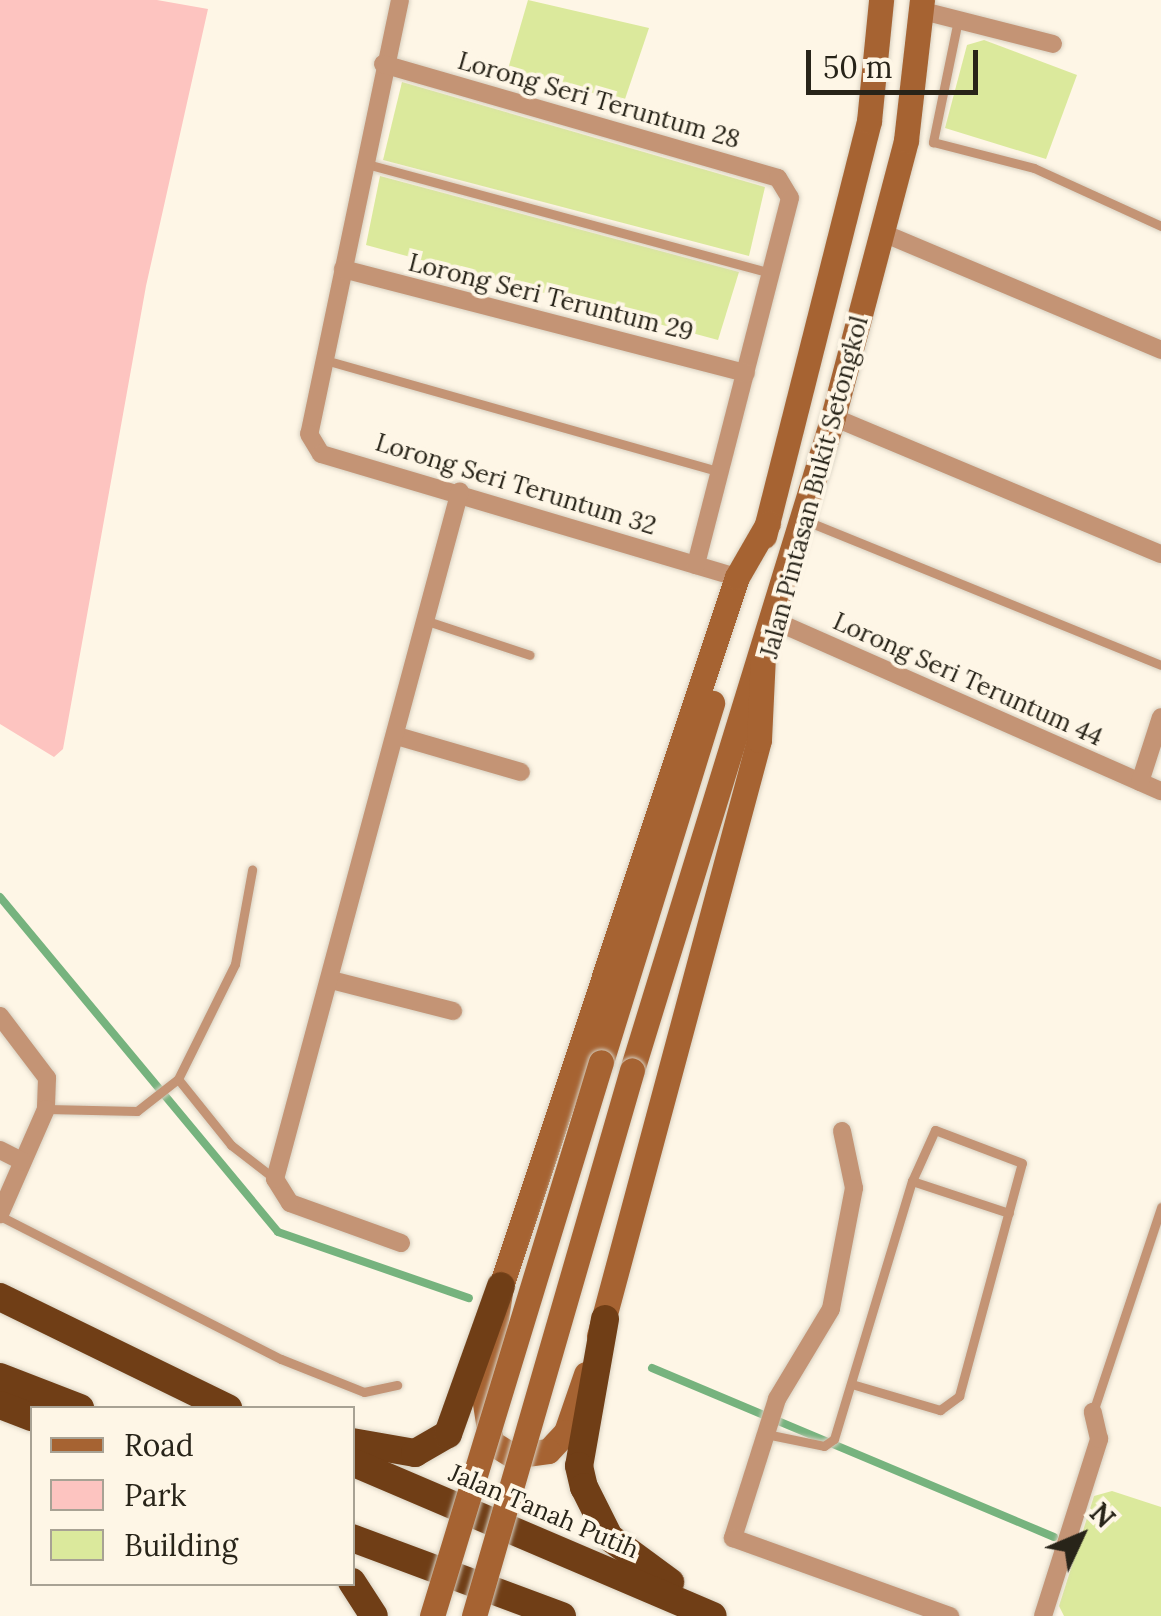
<!DOCTYPE html>
<html>
<head>
<meta charset="utf-8">
<style>
  body { margin:0 }
  #map { position:relative; width:1161px; height:1616px; overflow:hidden; background:#fef6e6; font-family:Lora,serif }
  div>[style] { position:absolute }
  .green>* { inset:0; background:#fdc4c0 }
  .stream>* { height:8px; margin:-4px; padding:0 4px; transform-origin:4px; border-radius:4px; background:#76b37e }
  .building>* { inset:0; background:#dbe99c }
  .roads { filter:drop-shadow(0 0 2px #d7d0c1) drop-shadow(0 0 2px #d7d0c1) }
  .service>* { height:9px; margin:-4.5px; padding:0 4.5px; transform-origin:4.5px; border-radius:4.5px; background:#c49475 }
  .minor>* { height:18px; margin:-9px; padding:0 9px; transform-origin:9px; border-radius:9px; background:#c49475 }
  .secondary>* { height:25px; margin:-12.5px; padding:0 12.5px; transform-origin:12.5px; border-radius:12.5px; background:#a66332 }
  .trunk>* { height:28px; margin:-14px; padding:0 14px; transform-origin:14px; border-radius:14px; background:#703e16 }
  .bridges { filter:drop-shadow(0 0 2px #d7d0c1) drop-shadow(0 0 2px #d7d0c1) }
  .secondary-bridge>* { height:25px; margin:-12.5px; padding:0 12.5px; transform-origin:12.5px; border-radius:12.5px; background:#a66332 }
  span { translate:-50% -50%; white-space:nowrap; text-align:center; line-height:1.15; -webkit-text-stroke:8px #fef6e6; paint-order:stroke }
  .street-label { font-size:25px; color:#282419 }
  .legend { position:absolute; left:30px; top:1406px; width:325px; height:180px; box-sizing:border-box; background:#fef6e6; border:2px solid #a8a294; margin:0; padding:12px 18px; list-style:none; font-size:30px; color:#282419 }
  .legend li { display:flex; align-items:center; gap:20px; height:50px }
  .legend b { width:50px; border:2px solid #a8a294 }
  .north { position:absolute; left:1031px; top:1486px; width:100px; height:100px; -webkit-text-stroke:8px #fef6e6; paint-order:stroke; rotate:46deg; font-size:28px; font-weight:700; line-height:40px; text-align:center; color:#282419 }
  .north::after { content:''; display:block; margin:auto; width:35px; height:45px; background:#282419; clip-path:polygon(50% 0,100% 100%,50% 72%,0 100%) }
  .scale { position:absolute; left:806px; top:50px; width:172px; height:45px; box-sizing:border-box; border:5px solid #282419; border-top:0; padding-left:12px; font-size:30px; line-height:35px; white-space:nowrap; color:#282419; -webkit-text-stroke:8px #fef6e6; paint-order:stroke }
</style>
</head>
<body>
<div id="map">
  <div class="green">
    <i style="clip-path:polygon(0 0,157px 0,208px 9px,146px 286px,63px 749px,54px 757px,0 724px)"></i>
  </div>
  <div class="stream">
    <i style="left:0;top:897px;width:435px;rotate:50.3deg"></i>
    <i style="left:278px;top:1232px;width:202px;rotate:19.1deg"></i>
    <i style="left:652px;top:1368px;width:436px;rotate:22.8deg"></i>
  </div>
  <div class="building">
    <i style="clip-path:polygon(528px 0,649px 28px,624px 102px,508px 69px)"></i>
    <i style="clip-path:polygon(984px 40px,1077px 75px,1046px 159px,945px 128px,967px 45px)"></i>
    <i style="clip-path:polygon(402px 82px,765px 187px,749px 256px,383px 160px)"></i>
    <i style="clip-path:polygon(380px 176px,739px 272px,718px 340px,366px 245px)"></i>
    <i style="clip-path:polygon(1112px 1491px,1161px 1507px,1161px 1616px,1064px 1616px,1059px 1606px,1094px 1496px)"></i>
  </div>
  <div class="roads">
    <div class="service">
      <i style="left:958px;top:20px;width:125px;rotate:101.6deg"></i>
      <i style="left:933px;top:142px;width:104px;rotate:14.4deg"></i>
      <i style="left:1034px;top:168px;width:140px;rotate:24.5deg"></i>
      <i style="left:367px;top:164px;width:419px;rotate:15.1deg"></i>
      <i style="left:325px;top:360px;width:411px;rotate:15.8deg"></i>
      <i style="left:804px;top:520px;width:385px;rotate:22.1deg"></i>
      <i style="left:427px;top:621px;width:108px;rotate:18.3deg"></i>
      <i style="left:178px;top:1079px;width:85px;rotate:51.2deg"></i>
      <i style="left:231px;top:1145px;width:56px;rotate:37.7deg"></i>
      <i style="left:47px;top:1109px;width:90px;rotate:1.3deg"></i>
      <i style="left:137px;top:1111px;width:52px;rotate:-38deg"></i>
      <i style="left:178px;top:1079px;width:128px;rotate:-63.6deg"></i>
      <i style="left:235px;top:964px;width:96px;rotate:-79.7deg"></i>
      <i style="left:0;top:1216px;width:315px;rotate:27deg"></i>
      <i style="left:281px;top:1359px;width:89px;rotate:21.7deg"></i>
      <i style="left:364px;top:1392px;width:34px;rotate:-12deg"></i>
      <i style="left:855px;top:1385px;width:89px;rotate:16.4deg"></i>
      <i style="left:940px;top:1410px;width:24px;rotate:-36deg"></i>
      <i style="left:959px;top:1396px;width:241px;rotate:-74.9deg"></i>
      <i style="left:1022px;top:1163px;width:93px;rotate:-159.2deg"></i>
      <i style="left:935px;top:1130px;width:56px;rotate:114.3deg"></i>
      <i style="left:912px;top:1181px;width:102px;rotate:18.3deg"></i>
      <i style="left:1093px;top:1412px;width:216px;rotate:-71.6deg"></i>
      <i style="left:766px;top:1434px;width:59px;rotate:11.7deg"></i>
      <i style="left:824px;top:1446px;width:12px;rotate:-35deg"></i>
      <i style="left:834px;top:1439px;width:270px;rotate:-73.2deg"></i>
    </div>
    <div class="minor">
      <i style="left:400px;top:0;width:443px;rotate:101.8deg"></i>
      <i style="left:309px;top:434px;width:23px;rotate:59deg"></i>
      <i style="left:321px;top:454px;width:434px;rotate:16.5deg"></i>
      <i style="left:923px;top:11px;width:134px;rotate:14.2deg"></i>
      <i style="left:383px;top:64px;width:411px;rotate:16.1deg"></i>
      <i style="left:778px;top:178px;width:23px;rotate:59deg"></i>
      <i style="left:790px;top:198px;width:379px;rotate:104.4deg"></i>
      <i style="left:883px;top:233px;width:302px;rotate:22.8deg"></i>
      <i style="left:343px;top:269px;width:416px;rotate:14.5deg"></i>
      <i style="left:833px;top:417px;width:355px;rotate:22.7deg"></i>
      <i style="left:775px;top:621px;width:422px;rotate:23.8deg"></i>
      <i style="left:397px;top:736px;width:129px;rotate:16.2deg"></i>
      <i style="left:1140px;top:782px;width:68px;rotate:-72.1deg"></i>
      <i style="left:331px;top:980px;width:126px;rotate:14.3deg"></i>
      <i style="left:0;top:1016px;width:78px;rotate:52.8deg"></i>
      <i style="left:47px;top:1078px;width:31px;rotate:92deg"></i>
      <i style="left:46px;top:1109px;width:115px;rotate:113.7deg"></i>
      <i style="left:842px;top:1131px;width:58px;rotate:78.1deg"></i>
      <i style="left:854px;top:1188px;width:123px;rotate:100.8deg"></i>
      <i style="left:831px;top:1309px;width:105px;rotate:121deg"></i>
      <i style="left:777px;top:1399px;width:146px;rotate:107.6deg"></i>
      <i style="left:733px;top:1538px;width:231px;rotate:19.8deg"></i>
      <i style="left:0;top:1150px;width:25px;rotate:27deg"></i>
      <i style="left:401px;top:1243px;width:118px;rotate:-160.2deg"></i>
      <i style="left:290px;top:1203px;width:28px;rotate:-122deg"></i>
      <i style="left:275px;top:1179px;width:712px;rotate:-74.95deg"></i>
      <i style="left:1043px;top:1616px;width:186px;rotate:-72.4deg"></i>
      <i style="left:1099px;top:1439px;width:28px;rotate:-103deg"></i>
    </div>
    <div class="secondary">
      <i style="left:764px;top:536px;width:428px;rotate:-75.8deg"></i>
      <i style="left:869px;top:121px;width:122px;rotate:-84.3deg"></i>
      <i style="left:601px;top:1062px;width:376px;rotate:-72.8deg"></i>
      <i style="left:632px;top:1070px;width:683px;rotate:-72.89deg"></i>
      <i style="left:833px;top:417px;width:286px;rotate:-75.2deg"></i>
      <i style="left:906px;top:140px;width:141px;rotate:-83.5deg"></i>
      <i style="left:599px;top:1336px;width:617px;rotate:-74.97deg"></i>
      <i style="left:759px;top:740px;width:84px;rotate:-87.3deg"></i>
      <i style="left:586px;top:1374px;width:61px;rotate:109deg"></i>
      <i style="left:566px;top:1432px;width:26px;rotate:133deg"></i>
      <i style="left:548px;top:1451px;width:35px;rotate:172deg"></i>
      <i style="left:513px;top:1456px;width:26px;rotate:-148deg"></i>
      <i style="left:491px;top:1442px;width:46px;rotate:-98.8deg"></i>
      <i style="left:484px;top:1397px;width:112px;rotate:-81.3deg"></i>
      <i style="left:501px;top:1286px;width:747px;rotate:-71.59deg"></i>
      <i style="left:737px;top:577px;width:62px;rotate:-60.1deg"></i>
    </div>
    <div class="trunk">
      <i style="left:0;top:1297px;width:254px;rotate:26deg"></i>
      <i style="left:605px;top:1319px;width:149px;rotate:100deg"></i>
      <i style="left:579px;top:1466px;width:22px;rotate:77deg"></i>
      <i style="left:584px;top:1487px;width:56px;rotate:63.4deg"></i>
      <i style="left:609px;top:1537px;width:76px;rotate:36.4deg"></i>
      <i style="left:0;top:1377px;width:86px;rotate:21.2deg"></i>
      <i style="left:0;top:1405px;width:34px;rotate:21deg"></i>
      <i style="left:352px;top:1442px;width:64px;rotate:9.9deg"></i>
      <i style="left:415px;top:1453px;width:38px;rotate:-30deg"></i>
      <i style="left:448px;top:1434px;width:157px;rotate:-70.3deg"></i>
      <i style="left:352px;top:1462px;width:392px;rotate:23.1deg"></i>
      <i style="left:352px;top:1538px;width:224px;rotate:20.4deg"></i>
      <i style="left:352px;top:1582px;width:40px;rotate:57.1deg"></i>
    </div>
  </div>
  <div class="bridges">
    <div class="secondary-bridge">
      <i style="left:432px;top:1616px;width:579px;rotate:-73.04deg"></i>
      <i style="left:474px;top:1616px;width:568px;rotate:-73.86deg"></i>
    </div>
  </div>
  <div class="street-label">
    <span style="left:599px;top:100px;rotate:16deg">Lorong Seri Teruntum 28</span>
    <span style="left:551px;top:297px;rotate:14deg">Lorong Seri Teruntum 29</span>
    <span style="left:516px;top:484px;rotate:17deg">Lorong Seri Teruntum 32</span>
    <span style="left:814px;top:487px;rotate:-75deg">Jalan Pintasan Bukit Setongkol</span>
    <span style="left:968px;top:679px;rotate:24deg">Lorong Seri Teruntum 44</span>
    <span style="left:544px;top:1511px;rotate:23deg">Jalan Tanah Putih</span>
  </div>
  <ul class="legend">
  <li><b style="height:12px;background:#a66332"></b>Road</li>
  <li><b style="height:28px;background:#fdc4c0"></b>Park</li>
  <li><b style="height:28px;background:#dbe99c"></b>Building</li>
  </ul>
  <div class="north">N</div>
  <div class="scale">50 m</div>
</div>
</body>
</html>
